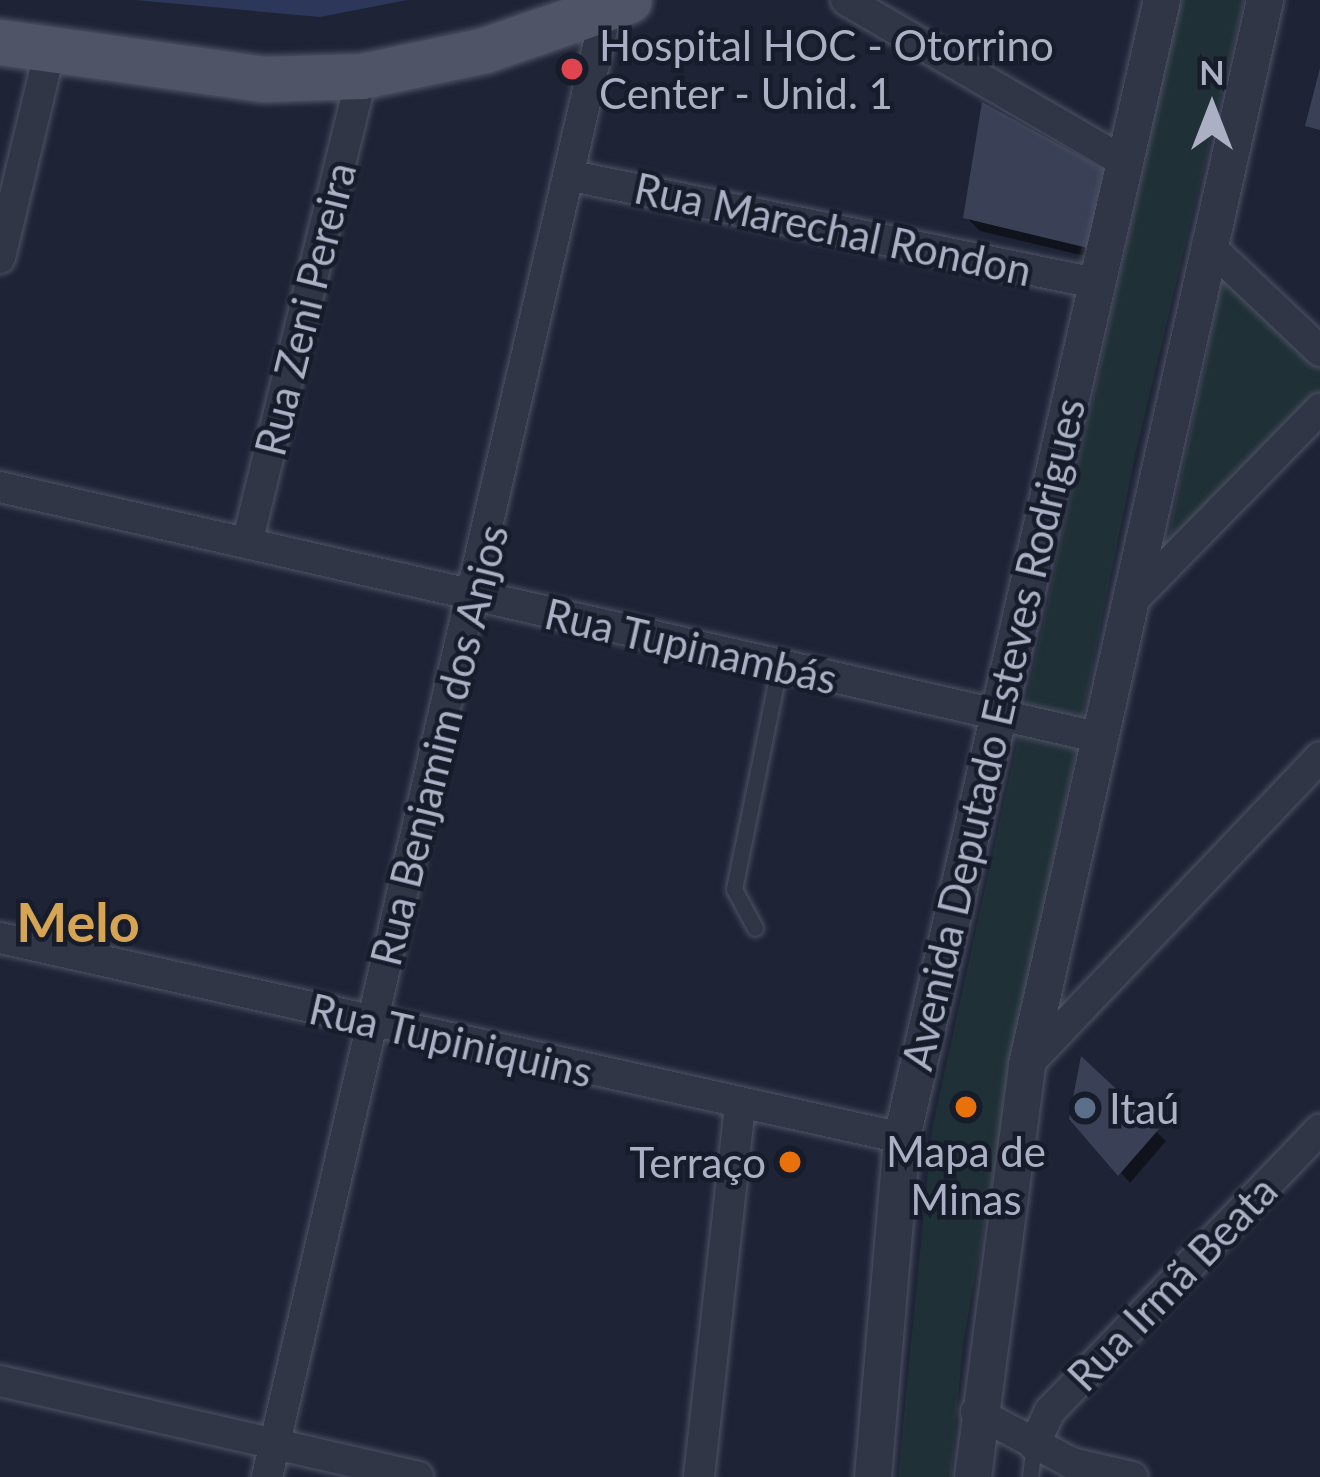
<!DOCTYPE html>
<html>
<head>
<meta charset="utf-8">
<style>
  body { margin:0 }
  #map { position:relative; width:1320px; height:1477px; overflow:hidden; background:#1e2436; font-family:Lato,sans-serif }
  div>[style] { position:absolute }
  .green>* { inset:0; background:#203037 }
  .water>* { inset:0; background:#2d375a }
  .shadow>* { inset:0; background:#0007 }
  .building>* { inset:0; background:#3a4157 }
  .roads { filter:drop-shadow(0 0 3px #4f5365) drop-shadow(0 0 3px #4f5365) }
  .service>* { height:15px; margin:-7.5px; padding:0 7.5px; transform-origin:7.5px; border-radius:7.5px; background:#313646 }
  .minor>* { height:30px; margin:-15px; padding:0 15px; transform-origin:15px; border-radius:15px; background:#313646 }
  .tertiary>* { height:36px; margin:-18px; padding:0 18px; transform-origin:18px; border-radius:18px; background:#313646 }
  .primary>* { height:45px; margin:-22.5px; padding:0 22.5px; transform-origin:22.5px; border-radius:22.5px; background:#4f5567 }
  .dots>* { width:33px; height:33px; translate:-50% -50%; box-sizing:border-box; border:6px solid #171c2b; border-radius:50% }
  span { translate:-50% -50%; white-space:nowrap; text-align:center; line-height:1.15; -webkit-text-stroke:9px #171c2b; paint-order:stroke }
  .poi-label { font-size:42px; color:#abb0c4 }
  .left { translate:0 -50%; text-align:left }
  .right { translate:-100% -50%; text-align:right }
  .street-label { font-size:42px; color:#abb0c4 }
  .district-label { font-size:54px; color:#d6a554; font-weight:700 }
  .north { position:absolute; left:1152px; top:48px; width:120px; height:120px; -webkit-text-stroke:9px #171c2b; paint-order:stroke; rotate:0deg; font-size:33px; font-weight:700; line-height:48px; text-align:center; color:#abb0c4 }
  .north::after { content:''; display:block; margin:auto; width:42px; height:54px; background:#abb0c4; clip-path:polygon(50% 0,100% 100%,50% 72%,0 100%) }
</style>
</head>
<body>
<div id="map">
  <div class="green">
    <i style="clip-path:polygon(1180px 0,1244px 0,1135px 455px,1024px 1007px,963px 1343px,951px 1477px,898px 1477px,932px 1130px)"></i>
    <i style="clip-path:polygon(1223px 275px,1320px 367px,1320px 402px,1165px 553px)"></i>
  </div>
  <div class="water">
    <i style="clip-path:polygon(135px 0,407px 0,320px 17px)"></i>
  </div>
  <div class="shadow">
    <i style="clip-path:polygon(985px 106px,1102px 260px,980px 231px,966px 217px)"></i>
    <i style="clip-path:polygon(1083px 1062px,1166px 1141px,1130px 1183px,1073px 1118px)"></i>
  </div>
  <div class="building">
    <i style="clip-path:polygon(1320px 68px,1320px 130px,1305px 126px)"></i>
    <i style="clip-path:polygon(982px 102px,1109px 172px,1088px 248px,963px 218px)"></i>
    <i style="clip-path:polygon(1081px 1056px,1159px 1129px,1118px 1176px,1069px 1119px)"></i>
  </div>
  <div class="roads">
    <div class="service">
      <i style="left:755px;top:928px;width:44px;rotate:-118.3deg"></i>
      <i style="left:734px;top:889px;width:227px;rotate:-78.5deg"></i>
      <i style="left:1030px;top:1477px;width:32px;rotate:-83deg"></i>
    </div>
    <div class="minor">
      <i style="left:846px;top:0;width:318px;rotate:30.2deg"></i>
      <i style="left:572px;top:176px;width:534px;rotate:11.56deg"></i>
      <i style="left:1207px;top:244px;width:156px;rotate:43.4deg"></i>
      <i style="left:0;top:258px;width:210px;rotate:-76.5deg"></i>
      <i style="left:0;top:487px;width:1129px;rotate:12.84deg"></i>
      <i style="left:247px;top:543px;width:481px;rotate:-76.2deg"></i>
      <i style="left:1130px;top:603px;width:272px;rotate:-45.6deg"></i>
      <i style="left:0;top:938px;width:924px;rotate:12.5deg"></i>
      <i style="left:1027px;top:1065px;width:425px;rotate:-46.4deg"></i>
      <i style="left:0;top:1381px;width:429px;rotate:12.9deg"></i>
      <i style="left:976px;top:1412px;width:109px;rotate:28deg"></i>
      <i style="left:1072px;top:1463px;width:62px;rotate:13.1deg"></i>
      <i style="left:1034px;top:1445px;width:38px;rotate:-65deg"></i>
      <i style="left:1050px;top:1411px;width:390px;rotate:-46.2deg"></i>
      <i style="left:267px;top:1477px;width:1504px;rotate:-76.97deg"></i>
      <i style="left:699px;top:1477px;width:373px;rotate:-83.7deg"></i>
    </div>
    <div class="tertiary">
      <i style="left:873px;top:1477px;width:340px;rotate:-85.1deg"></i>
      <i style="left:902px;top:1138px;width:1167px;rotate:-77.13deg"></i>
      <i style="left:973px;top:1477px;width:416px;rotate:-82.5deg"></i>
      <i style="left:1027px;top:1065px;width:1091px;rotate:-77.4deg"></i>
    </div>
    <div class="primary">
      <i style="left:0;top:42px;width:265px;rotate:8deg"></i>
      <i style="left:262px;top:79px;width:100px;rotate:-1.7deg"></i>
      <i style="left:362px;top:76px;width:126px;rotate:-11.9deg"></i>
      <i style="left:485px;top:50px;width:152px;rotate:-19.1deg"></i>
    </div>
  </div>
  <div class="dots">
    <i style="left:572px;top:69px;background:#e0444e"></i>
    <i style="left:966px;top:1107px;background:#e8710a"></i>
    <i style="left:1085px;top:1108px;background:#5c6f8a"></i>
    <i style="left:790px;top:1162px;background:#e8710a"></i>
  </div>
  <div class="poi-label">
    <span class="left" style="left:599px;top:69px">Hospital HOC - Otorrino<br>Center - Unid. 1</span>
    <span class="left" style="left:1109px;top:1108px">Itaú</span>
    <span style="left:966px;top:1175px">Mapa de<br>Minas</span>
    <span class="right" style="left:766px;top:1162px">Terraço</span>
  </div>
  <div class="street-label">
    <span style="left:833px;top:229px;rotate:12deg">Rua Marechal Rondon</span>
    <span style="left:305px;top:309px;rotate:-76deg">Rua Zeni Pereira</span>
    <span style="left:691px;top:646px;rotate:13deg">Rua Tupinambás</span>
    <span style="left:993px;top:734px;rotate:-77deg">Avenida Deputado Esteves Rodrigues</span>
    <span style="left:439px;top:745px;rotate:-76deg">Rua Benjamim dos Anjos</span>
    <span style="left:451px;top:1040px;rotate:13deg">Rua Tupiniquins</span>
    <span style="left:1172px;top:1283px;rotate:-46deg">Rua Irmã Beata</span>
  </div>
  <div class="district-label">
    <span style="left:78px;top:922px">Melo</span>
  </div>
  <div class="north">N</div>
</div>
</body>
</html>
